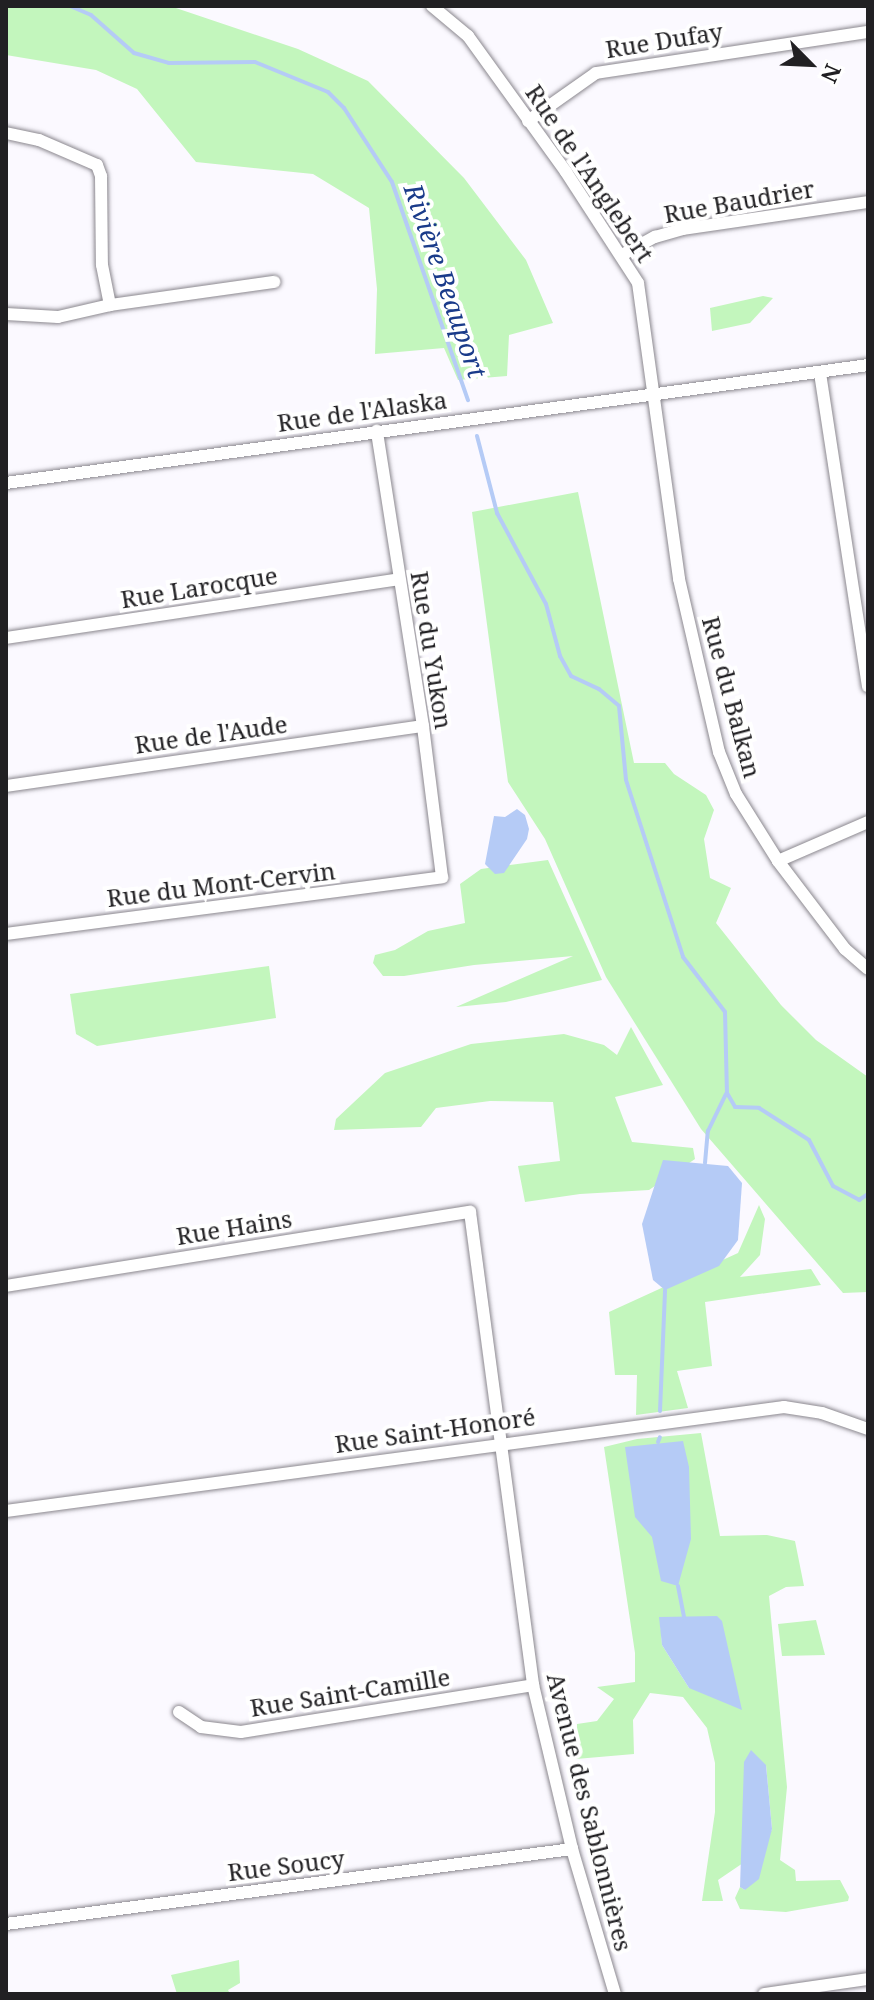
<!DOCTYPE html>
<html>
<head>
<meta charset="utf-8">
<style>
  body { margin:0 }
  #map { position:relative; width:874px; height:2000px; overflow:hidden; background:#fbf9ff; font-family:"Noto Serif",serif }
  div>[style] { position:absolute }
  .green>* { inset:0; background:#c3f6bd }
  .water>* { inset:0; background:#b5cbf6 }
  .stream>* { height:4px; margin:-2px; padding:0 2px; transform-origin:2px; border-radius:2px; background:#b5cbf6 }
  .roads { filter:drop-shadow(0 0 2px #8b888f) drop-shadow(0 0 2px #8b888f) }
  .minor>* { height:12px; margin:-6px; padding:0 6px; transform-origin:6px; border-radius:6px; background:#fff }
  span { translate:-50% -50%; white-space:nowrap; text-align:center; line-height:1.15; -webkit-text-stroke:8px #fff; paint-order:stroke }
  .street-label { font-size:24px; color:#212023 }
  .water-label { font-size:26px; color:#1a3b8a; font-style:italic }
  .frame { position:absolute; inset:0; border:8px solid #212023; pointer-events:none }
  .north { position:absolute; left:770px; top:24px; width:80px; height:80px; -webkit-text-stroke:6px #fff; paint-order:stroke; rotate:114deg; font-size:22px; font-weight:700; line-height:32px; text-align:center; color:#212023 }
  .north::after { content:''; display:block; margin:auto; width:28px; height:36px; background:#212023; clip-path:polygon(50% 0,100% 100%,50% 72%,0 100%) }
</style>
</head>
<body>
<div id="map">
  <div class="green">
    <i style="clip-path:polygon(6px 6px,170px 6px,298px 49px,368px 81px,464px 178px,526px 260px,553px 323px,509px 335px,507px 376px,458px 380px,444px 348px,375px 354px,377px 289px,369px 208px,313px 174px,196px 162px,137px 89px,96px 70px,6px 55px)"></i>
    <i style="clip-path:polygon(763px 296px,773px 298px,750px 323px,712px 331px,710px 308px)"></i>
    <i style="clip-path:polygon(578px 492px,634px 763px,665px 763px,674px 774px,706px 795px,714px 810px,704px 839px,710px 878px,731px 888px,716px 923px,781px 1005px,816px 1040px,868px 1077px,868px 1292px,843px 1293px,701px 1129px,606px 977px,545px 839px,508px 782px,472px 512px)"></i>
    <i style="clip-path:polygon(548px 860px,602px 980px,506px 1002px,456px 1007px,573px 956px,474px 965px,404px 976px,383px 976px,373px 963px,375px 955px,395px 950px,428px 931px,465px 923px,460px 884px,481px 869px)"></i>
    <i style="clip-path:polygon(269px 966px,276px 1018px,97px 1046px,76px 1034px,70px 994px)"></i>
    <i style="clip-path:polygon(631px 1027px,663px 1085px,615px 1097px,632px 1142px,693px 1148px,695px 1159px,649px 1190px,580px 1194px,525px 1202px,518px 1166px,560px 1161px,553px 1102px,490px 1101px,436px 1108px,421px 1127px,334px 1130px,336px 1119px,385px 1073px,471px 1044px,564px 1034px,604px 1045px,617px 1055px)"></i>
    <i style="clip-path:polygon(759px 1205px,765px 1219px,760px 1255px,740px 1277px,811px 1269px,821px 1285px,705px 1302px,712px 1366px,677px 1371px,688px 1408px,636px 1415px,637px 1375px,615px 1375px,609px 1312px,738px 1253px)"></i>
    <i style="clip-path:polygon(evenodd,701px 1433px,720px 1536px,767px 1535px,795px 1541px,804px 1586px,786px 1587px,769px 1596px,787px 1787px,780px 1860px,795px 1870px,796px 1881px,840px 1880px,849px 1897px,848px 1901px,786px 1912px,740px 1909px,735px 1898px,740px 1887px,745px 1890px,772px 1829px,766px 1765px,743px 1810px,743px 1863px,718px 1880px,723px 1901px,702px 1901px,715px 1812px,715px 1763px,707px 1728px,683px 1697px,650px 1693px,633px 1720px,634px 1754px,576px 1759px,577px 1724px,597px 1721px,614px 1699px,597px 1687px,635px 1682px,635px 1653px,604px 1447px,637px 1439px,701px 1433px,660px 1617px,684px 1617px,689px 1688px,662px 1645px,660px 1617px)"></i>
    <i style="clip-path:polygon(816px 1620px,825px 1655px,782px 1656px,778px 1624px)"></i>
    <i style="clip-path:polygon(239px 1960px,240px 1983px,228px 1990px,230px 1994px,177px 1994px,171px 1975px)"></i>
  </div>
  <div class="water">
    <i style="clip-path:polygon(517px 809px,525px 815px,529px 829px,527px 839px,504px 873px,495px 874px,485px 864px,494px 816px,505px 817px)"></i>
    <i style="clip-path:polygon(663px 1160px,728px 1166px,742px 1183px,738px 1240px,719px 1266px,665px 1290px,653px 1280px,642px 1224px)"></i>
    <i style="clip-path:polygon(683px 1441px,689px 1467px,691px 1539px,678px 1586px,661px 1581px,652px 1537px,635px 1517px,625px 1447px)"></i>
    <i style="clip-path:polygon(717px 1616px,722px 1621px,742px 1710px,689px 1688px,662px 1645px,659px 1617px)"></i>
    <i style="clip-path:polygon(751px 1750px,766px 1765px,772px 1829px,759px 1879px,745px 1890px,740px 1887px,744px 1762px)"></i>
  </div>
  <div class="stream">
    <i style="left:70px;top:6px;width:23px;rotate:23deg"></i>
    <i style="left:91px;top:15px;width:57px;rotate:41.5deg"></i>
    <i style="left:134px;top:53px;width:36px;rotate:16deg"></i>
    <i style="left:169px;top:63px;width:86px;rotate:-0.7deg"></i>
    <i style="left:255px;top:62px;width:79px;rotate:22.3deg"></i>
    <i style="left:328px;top:92px;width:23px;rotate:45deg"></i>
    <i style="left:344px;top:108px;width:88px;rotate:57deg"></i>
    <i style="left:392px;top:182px;width:231px;rotate:70.8deg"></i>
    <i style="left:477px;top:436px;width:80px;rotate:75.4deg"></i>
    <i style="left:497px;top:513px;width:103px;rotate:61.7deg"></i>
    <i style="left:546px;top:604px;width:54px;rotate:74.9deg"></i>
    <i style="left:560px;top:656px;width:23px;rotate:61deg"></i>
    <i style="left:571px;top:676px;width:31px;rotate:25deg"></i>
    <i style="left:599px;top:689px;width:26px;rotate:40deg"></i>
    <i style="left:619px;top:706px;width:74px;rotate:84.6deg"></i>
    <i style="left:626px;top:780px;width:186px;rotate:72.1deg"></i>
    <i style="left:683px;top:957px;width:69px;rotate:52.6deg"></i>
    <i style="left:725px;top:1012px;width:81px;rotate:88.6deg"></i>
    <i style="left:727px;top:1093px;width:16px;rotate:60deg"></i>
    <i style="left:735px;top:1107px;width:24px;rotate:2deg"></i>
    <i style="left:759px;top:1108px;width:59px;rotate:32.6deg"></i>
    <i style="left:809px;top:1140px;width:52px;rotate:62.4deg"></i>
    <i style="left:833px;top:1186px;width:30px;rotate:28deg"></i>
    <i style="left:859px;top:1200px;width:11px;rotate:-34deg"></i>
    <i style="left:705px;top:1163px;width:32px;rotate:-85deg"></i>
    <i style="left:708px;top:1131px;width:41px;rotate:-64.1deg"></i>
    <i style="left:660px;top:1411px;width:121px;rotate:-87.6deg"></i>
    <i style="left:658px;top:1442px;width:5px;rotate:-68deg"></i>
    <i style="left:678px;top:1586px;width:32px;rotate:79deg"></i>
  </div>
  <div class="roads">
    <div class="minor">
      <i style="left:432px;top:6px;width:47px;rotate:39.8deg"></i>
      <i style="left:468px;top:36px;width:168px;rotate:54.2deg"></i>
      <i style="left:566px;top:172px;width:132px;rotate:57deg"></i>
      <i style="left:638px;top:283px;width:299px;rotate:82.1deg"></i>
      <i style="left:679px;top:579px;width:178px;rotate:77deg"></i>
      <i style="left:719px;top:752px;width:45px;rotate:68deg"></i>
      <i style="left:736px;top:794px;width:79px;rotate:57.9deg"></i>
      <i style="left:778px;top:861px;width:111px;rotate:52.7deg"></i>
      <i style="left:845px;top:949px;width:30px;rotate:41deg"></i>
      <i style="left:528px;top:121px;width:83px;rotate:-35.2deg"></i>
      <i style="left:596px;top:73px;width:275px;rotate:-8.6deg"></i>
      <i style="left:6px;top:133px;width:34px;rotate:12deg"></i>
      <i style="left:39px;top:140px;width:63px;rotate:23.3deg"></i>
      <i style="left:97px;top:165px;width:12px;rotate:70deg"></i>
      <i style="left:101px;top:176px;width:89px;rotate:89.4deg"></i>
      <i style="left:102px;top:265px;width:41px;rotate:78.7deg"></i>
      <i style="left:622px;top:255px;width:38px;rotate:-29deg"></i>
      <i style="left:655px;top:237px;width:29px;rotate:-16deg"></i>
      <i style="left:683px;top:229px;width:187px;rotate:-8.3deg"></i>
      <i style="left:6px;top:314px;width:52px;rotate:3.3deg"></i>
      <i style="left:58px;top:317px;width:53px;rotate:-13deg"></i>
      <i style="left:110px;top:305px;width:166px;rotate:-8deg"></i>
      <i style="left:820px;top:373px;width:317px;rotate:81.3deg"></i>
      <i style="left:6px;top:483px;width:870px;rotate:-7.79deg"></i>
      <i style="left:6px;top:638px;width:397px;rotate:-8.5deg"></i>
      <i style="left:6px;top:786px;width:421px;rotate:-8.2deg"></i>
      <i style="left:778px;top:861px;width:98px;rotate:-23.4deg"></i>
      <i style="left:6px;top:934px;width:440px;rotate:-7.4deg"></i>
      <i style="left:442px;top:877px;width:152px;rotate:-97.2deg"></i>
      <i style="left:423px;top:726px;width:299px;rotate:-98.9deg"></i>
      <i style="left:6px;top:1286px;width:470px;rotate:-9.1deg"></i>
      <i style="left:470px;top:1212px;width:477px;rotate:82.4deg"></i>
      <i style="left:533px;top:1685px;width:169px;rotate:76.6deg"></i>
      <i style="left:572px;top:1849px;width:151px;rotate:73.5deg"></i>
      <i style="left:6px;top:1511px;width:785px;rotate:-7.61deg"></i>
      <i style="left:784px;top:1407px;width:38px;rotate:9deg"></i>
      <i style="left:822px;top:1413px;width:49px;rotate:19.2deg"></i>
      <i style="left:179px;top:1712px;width:27px;rotate:34deg"></i>
      <i style="left:201px;top:1727px;width:40px;rotate:7.1deg"></i>
      <i style="left:241px;top:1732px;width:296px;rotate:-9.1deg"></i>
      <i style="left:6px;top:1924px;width:571px;rotate:-7.55deg"></i>
      <i style="left:764px;top:1994px;width:105px;rotate:-8.2deg"></i>
    </div>
  </div>
  <div class="street-label">
    <span style="left:664px;top:40px;rotate:-9deg">Rue Dufay</span>
    <span style="left:590px;top:173px;rotate:56deg">Rue de l'Anglebert</span>
    <span style="left:739px;top:201px;rotate:-10deg">Rue Baudrier</span>
    <span style="left:362px;top:411px;rotate:-8deg">Rue de l'Alaska</span>
    <span style="left:199px;top:587px;rotate:-9deg">Rue Larocque</span>
    <span style="left:432px;top:650px;rotate:81deg">Rue du Yukon</span>
    <span style="left:732px;top:697px;rotate:75deg">Rue du Balkan</span>
    <span style="left:211px;top:734px;rotate:-8deg">Rue de l'Aude</span>
    <span style="left:221px;top:884px;rotate:-7deg">Rue du Mont-Cervin</span>
    <span style="left:234px;top:1227px;rotate:-9deg">Rue Hains</span>
    <span style="left:435px;top:1430px;rotate:-8deg">Rue Saint-Honoré</span>
    <span style="left:350px;top:1692px;rotate:-9deg">Rue Saint-Camille</span>
    <span style="left:590px;top:1812px;rotate:76deg">Avenue des Sablonnières</span>
    <span style="left:286px;top:1865px;rotate:-7deg">Rue Soucy</span>
  </div>
  <div class="water-label">
    <span style="left:445px;top:281px;rotate:71deg">Rivière Beauport</span>
  </div>
  <div class="frame"></div>
  <div class="north">N</div>
</div>
</body>
</html>
